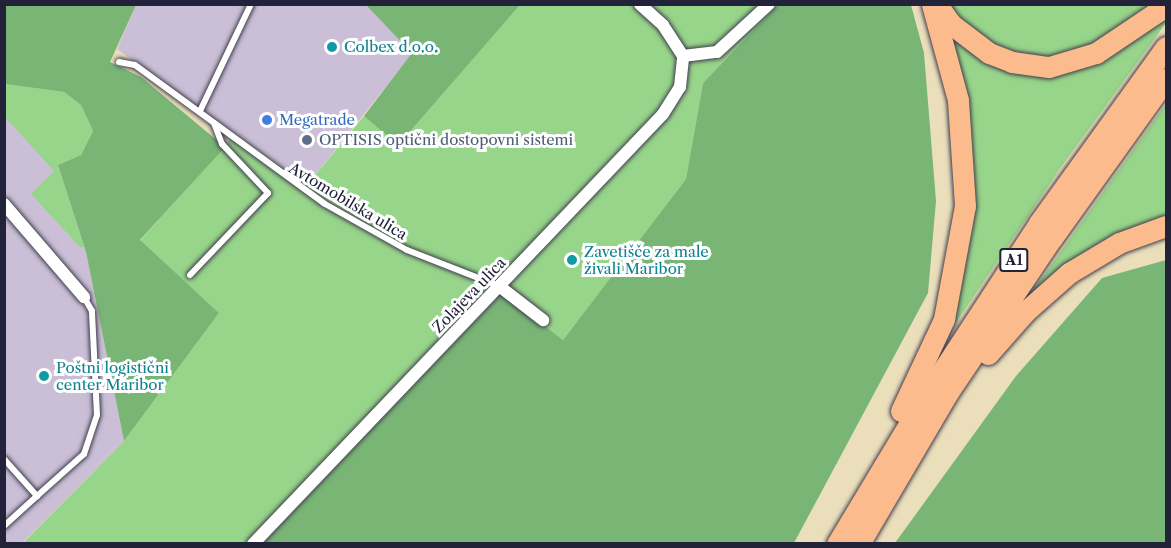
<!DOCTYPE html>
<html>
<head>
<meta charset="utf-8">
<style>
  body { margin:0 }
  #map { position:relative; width:1171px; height:548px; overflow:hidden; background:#ebdfbb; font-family:"Libre Caslon Text",serif }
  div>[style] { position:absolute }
  .industrial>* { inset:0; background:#cabfd6 }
  .green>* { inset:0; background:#97d58a }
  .forest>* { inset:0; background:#79b676 }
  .roads { filter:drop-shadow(0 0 2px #403e4e) drop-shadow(0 0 2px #403e4e) }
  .service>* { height:6px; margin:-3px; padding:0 3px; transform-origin:3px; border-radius:3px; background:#fff }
  .minor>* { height:12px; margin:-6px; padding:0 6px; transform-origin:6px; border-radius:6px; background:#fff }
  .motorway>* { height:21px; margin:-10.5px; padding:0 10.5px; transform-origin:10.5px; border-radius:10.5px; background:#fbbb8d }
  .dots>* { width:16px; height:16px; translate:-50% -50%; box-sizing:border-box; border:3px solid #fff; border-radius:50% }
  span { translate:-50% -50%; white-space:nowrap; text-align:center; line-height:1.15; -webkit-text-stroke:6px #fff; paint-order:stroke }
  .shield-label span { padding:2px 4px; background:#fff; border:2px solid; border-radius:4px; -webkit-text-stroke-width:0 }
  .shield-label { font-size:14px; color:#22223b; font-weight:700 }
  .culture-label { font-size:15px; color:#0d838f }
  .left { translate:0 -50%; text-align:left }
  .shop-label { font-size:15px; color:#366cbe }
  .service-label { font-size:15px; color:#4e5e75 }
  .street-label { font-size:15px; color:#22223b }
  .frame { position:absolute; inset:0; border:6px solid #22223b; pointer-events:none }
</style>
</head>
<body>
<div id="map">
  <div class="industrial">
    <i style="clip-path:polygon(365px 4px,413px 53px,307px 185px,117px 49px,136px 5px)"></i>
    <i style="clip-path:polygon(5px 84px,58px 165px,86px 252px,124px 441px,22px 543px,5px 544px)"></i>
  </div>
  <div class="green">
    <i style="clip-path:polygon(520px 5px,778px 5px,703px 83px,686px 179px,563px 340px,502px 293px,262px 543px,22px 544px,124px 441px,219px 313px,140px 241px,235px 134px,307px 185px,364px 116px,398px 144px)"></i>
    <i style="clip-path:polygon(943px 5px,1158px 5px,1136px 23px,1064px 58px,1000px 53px)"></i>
    <i style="clip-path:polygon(1166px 12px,1166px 23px,1061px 167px,953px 327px,943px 350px,938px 349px,967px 242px,942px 19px,1038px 73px)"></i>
    <i style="clip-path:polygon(5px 84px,64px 92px,81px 105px,93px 131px,81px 155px,58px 165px,84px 247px,80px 247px,31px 194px,54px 171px,5px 117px)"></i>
    <i style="clip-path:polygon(1166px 104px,1166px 220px,1013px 316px,1045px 274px)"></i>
  </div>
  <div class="forest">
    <i style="clip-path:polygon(365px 4px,520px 4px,520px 5px,398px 145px,364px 116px,412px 53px)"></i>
    <i style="clip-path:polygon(5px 5px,136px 5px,110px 62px,141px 77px,225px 147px,140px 240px,219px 313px,124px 441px,86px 252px,58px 165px,81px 155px,93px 131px,81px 105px,64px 92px,5px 84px)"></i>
    <i style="clip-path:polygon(778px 5px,911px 5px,924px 53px,936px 201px,928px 293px,794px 543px,262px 544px,502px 293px,563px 340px,686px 179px,703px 83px)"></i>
    <i style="clip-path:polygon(1166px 260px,1166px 543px,895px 543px,1016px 376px,1102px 278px)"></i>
  </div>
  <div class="roads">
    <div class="service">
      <i style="left:119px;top:62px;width:16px;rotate:11deg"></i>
      <i style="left:135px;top:65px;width:235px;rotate:36.2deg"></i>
      <i style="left:325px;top:204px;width:94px;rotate:29.3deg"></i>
      <i style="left:407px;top:250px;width:99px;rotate:21.4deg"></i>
      <i style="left:200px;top:111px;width:119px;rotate:-64.5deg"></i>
      <i style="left:190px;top:275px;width:113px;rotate:-46.4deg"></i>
      <i style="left:268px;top:193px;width:67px;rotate:-133.2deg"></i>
      <i style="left:222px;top:144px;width:22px;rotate:-111deg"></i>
      <i style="left:4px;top:459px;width:50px;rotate:48.3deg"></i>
      <i style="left:37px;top:496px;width:45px;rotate:137.7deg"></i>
      <i style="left:37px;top:496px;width:63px;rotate:-41.8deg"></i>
      <i style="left:84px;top:454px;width:41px;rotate:-71.6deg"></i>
      <i style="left:97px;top:415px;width:104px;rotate:-92.8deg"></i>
      <i style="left:92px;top:311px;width:16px;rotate:-120deg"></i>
    </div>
    <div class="minor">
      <i style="left:683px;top:56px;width:34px;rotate:-7deg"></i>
      <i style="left:717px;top:52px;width:71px;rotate:-42.7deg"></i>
      <i style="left:4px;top:204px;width:123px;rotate:49.3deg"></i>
      <i style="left:499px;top:286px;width:56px;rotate:37.7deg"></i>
      <i style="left:253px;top:544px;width:594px;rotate:-46.36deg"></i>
      <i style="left:663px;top:114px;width:32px;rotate:-58deg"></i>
      <i style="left:680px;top:87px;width:31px;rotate:-84deg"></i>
      <i style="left:683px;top:56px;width:37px;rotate:-123deg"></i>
      <i style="left:663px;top:25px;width:31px;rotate:-138deg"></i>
    </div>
    <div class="motorway">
      <i style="left:938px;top:6px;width:22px;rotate:54deg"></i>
      <i style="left:951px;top:24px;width:48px;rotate:37.3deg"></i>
      <i style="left:989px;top:53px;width:25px;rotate:21deg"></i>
      <i style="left:1012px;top:62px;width:37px;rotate:8deg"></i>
      <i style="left:1049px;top:67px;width:49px;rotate:-16.6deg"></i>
      <i style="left:1096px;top:53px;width:84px;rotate:-33.9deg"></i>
      <i style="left:988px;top:354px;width:56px;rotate:-48.6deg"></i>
      <i style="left:1025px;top:312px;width:59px;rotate:-41.6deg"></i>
      <i style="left:1069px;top:273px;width:58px;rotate:-31deg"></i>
      <i style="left:1119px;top:243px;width:50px;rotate:-19.9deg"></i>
      <i style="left:901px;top:411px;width:102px;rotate:-64.9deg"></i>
      <i style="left:944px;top:319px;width:115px;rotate:-79.5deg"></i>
      <i style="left:965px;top:206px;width:106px;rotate:-93.8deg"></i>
      <i style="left:958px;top:100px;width:99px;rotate:-105.2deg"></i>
      <i style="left:837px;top:544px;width:169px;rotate:-59deg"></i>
      <i style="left:924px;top:399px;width:210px;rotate:-56.8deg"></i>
      <i style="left:1039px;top:223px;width:217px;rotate:-54.2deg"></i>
      <i style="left:859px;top:544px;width:174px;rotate:-59.6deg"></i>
      <i style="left:947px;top:394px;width:188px;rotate:-56.1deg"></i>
      <i style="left:1052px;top:238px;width:196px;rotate:-54.4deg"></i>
    </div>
  </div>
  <div class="dots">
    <i style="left:332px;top:47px;background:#0f9aa8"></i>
    <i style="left:267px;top:120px;background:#3f7fe0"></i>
    <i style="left:307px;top:140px;background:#5c6f8a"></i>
    <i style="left:572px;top:260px;background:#0f9aa8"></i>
    <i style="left:44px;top:376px;background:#0f9aa8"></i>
  </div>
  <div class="shield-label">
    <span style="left:1014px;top:260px">A1</span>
  </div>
  <div class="culture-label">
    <span class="left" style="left:344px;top:47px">Colbex d.o.o.</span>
    <span class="left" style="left:584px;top:260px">Zavetišče za male<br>živali Maribor</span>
    <span class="left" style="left:56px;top:376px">Poštni logistični<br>center Maribor</span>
  </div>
  <div class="shop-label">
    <span class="left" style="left:279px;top:120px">Megatrade</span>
  </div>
  <div class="service-label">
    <span class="left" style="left:319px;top:140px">OPTISIS optični dostopovni sistemi</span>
  </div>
  <div class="street-label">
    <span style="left:348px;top:201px;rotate:31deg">Avtomobilska ulica</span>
    <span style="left:469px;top:295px;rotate:-46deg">Zolajeva ulica</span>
  </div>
  <div class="frame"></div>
</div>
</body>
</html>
